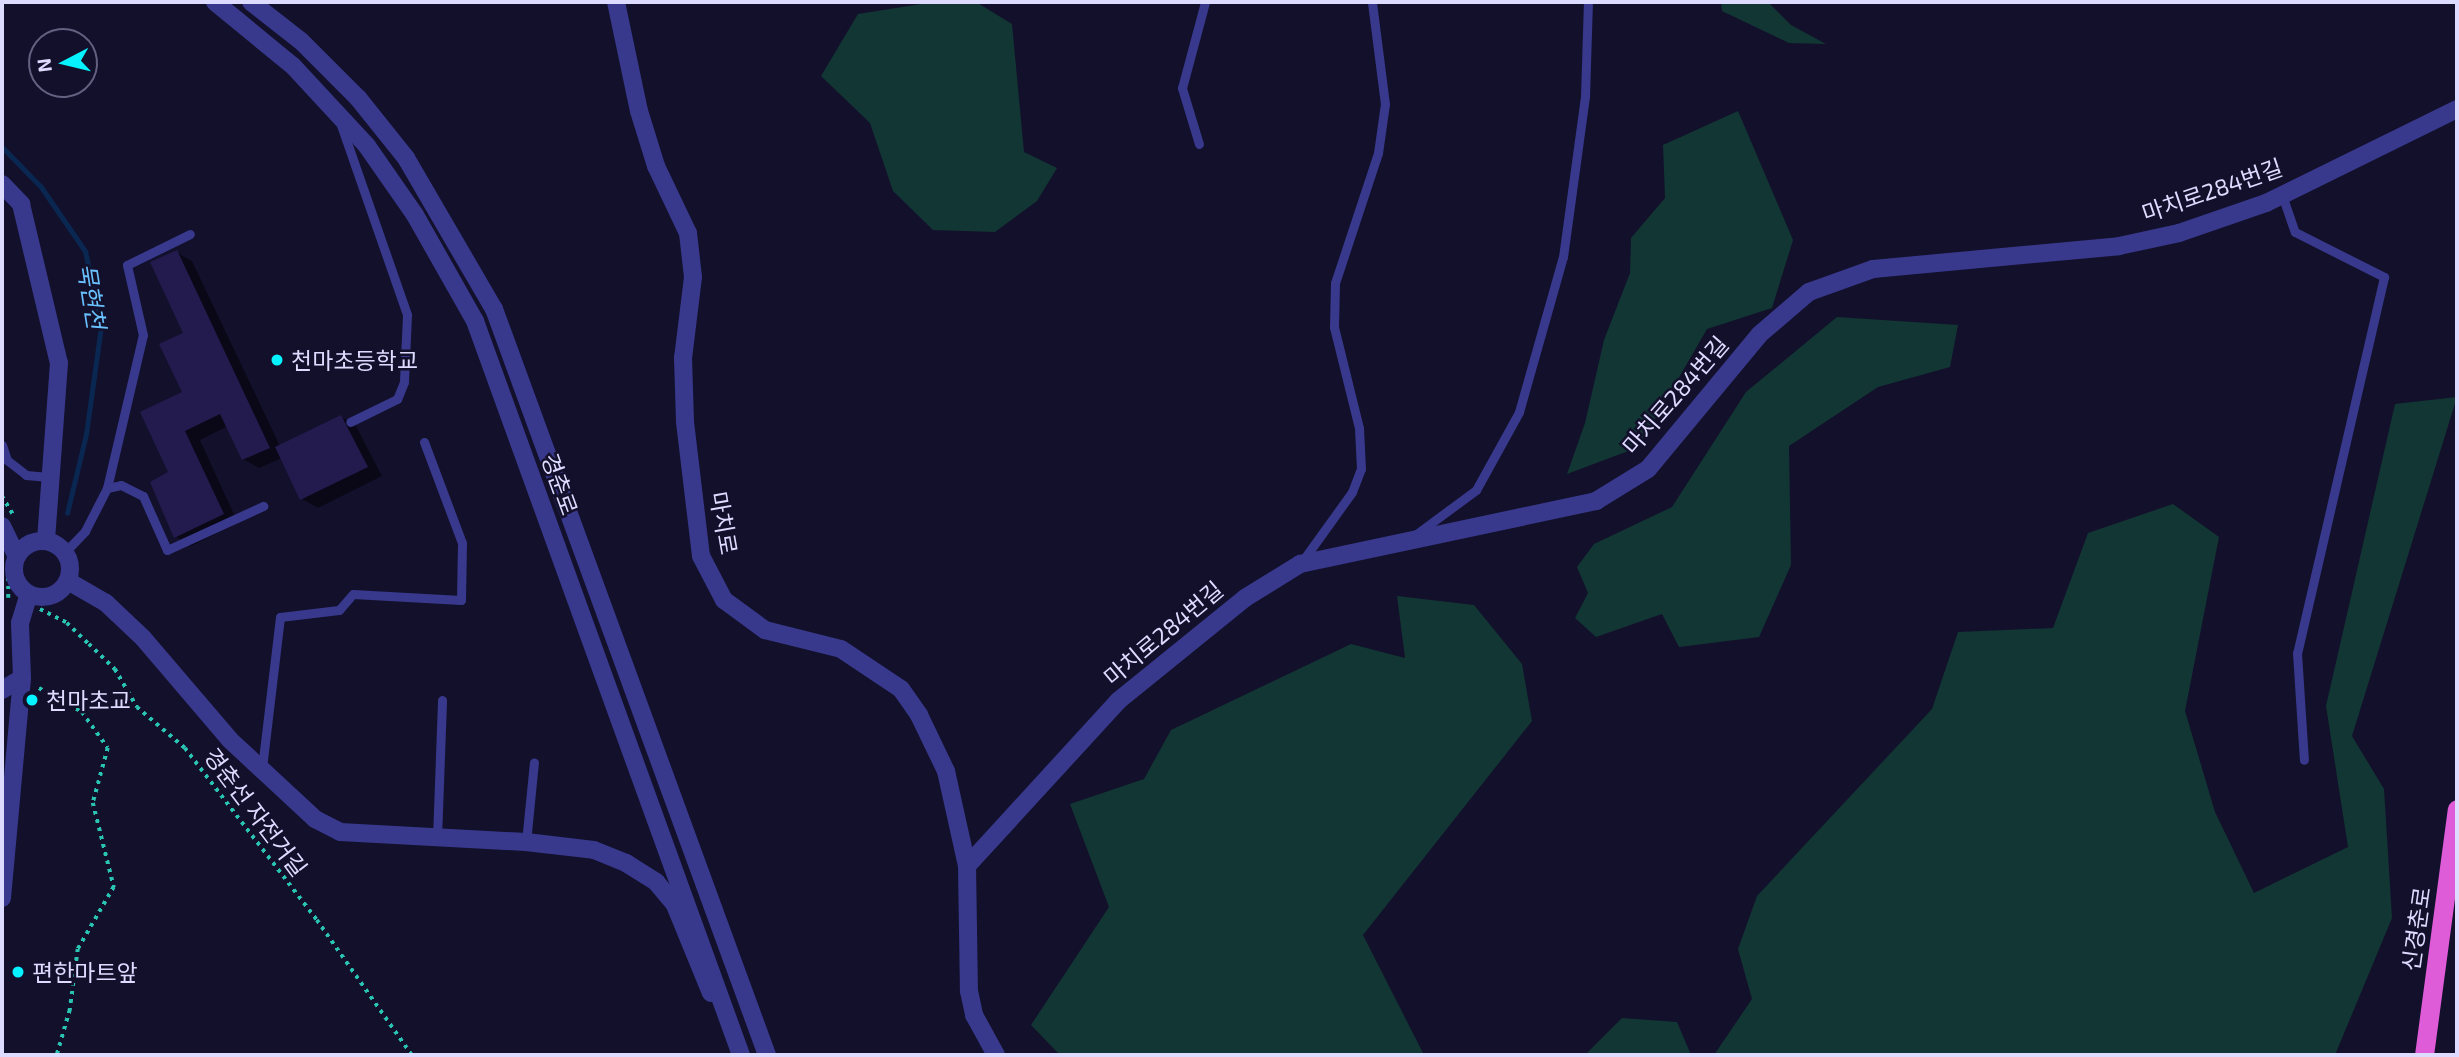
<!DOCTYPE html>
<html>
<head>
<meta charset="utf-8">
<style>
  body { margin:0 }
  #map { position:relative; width:2459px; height:1057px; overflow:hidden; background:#13102c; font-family:"Exo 2","Noto Sans KR",sans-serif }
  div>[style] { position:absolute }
  .green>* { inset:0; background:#123633 }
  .shadow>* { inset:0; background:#0007 }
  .stream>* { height:5px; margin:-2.5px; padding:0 2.5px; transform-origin:2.5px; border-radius:2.5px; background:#0a2751 }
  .building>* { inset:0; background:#231b4e }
  .path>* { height:3.5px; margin-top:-1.75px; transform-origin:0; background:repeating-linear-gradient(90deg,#2ac4b3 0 3.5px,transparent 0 8.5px) }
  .service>* { height:9px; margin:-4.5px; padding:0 4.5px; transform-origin:4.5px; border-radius:4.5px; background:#38398d }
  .minor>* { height:18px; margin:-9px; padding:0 9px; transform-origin:9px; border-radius:9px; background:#38398d }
  .minor>.ring { margin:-9px; padding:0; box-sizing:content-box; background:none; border:18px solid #38398d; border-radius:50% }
  .tertiary>* { height:18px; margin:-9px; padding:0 9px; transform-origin:9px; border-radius:9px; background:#38398d }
  .trunk>* { height:19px; margin:-9.5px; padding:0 9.5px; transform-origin:9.5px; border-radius:9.5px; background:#de5cd7 }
  .dots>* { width:19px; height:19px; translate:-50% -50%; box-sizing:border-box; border:4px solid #13102c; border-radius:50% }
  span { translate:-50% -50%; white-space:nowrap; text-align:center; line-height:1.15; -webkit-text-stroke:5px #13102c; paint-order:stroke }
  .street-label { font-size:23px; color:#dddbff }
  .poi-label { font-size:23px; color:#dddbff }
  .left { translate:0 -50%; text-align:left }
  .water-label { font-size:24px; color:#69c1ff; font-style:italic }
  .frame { position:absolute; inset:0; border:4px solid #dddbff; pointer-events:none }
  .north { position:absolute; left:28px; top:28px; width:70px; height:70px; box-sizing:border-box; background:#13102c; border:2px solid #646180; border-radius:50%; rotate:263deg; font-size:19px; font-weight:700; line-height:28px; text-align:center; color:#dddbff }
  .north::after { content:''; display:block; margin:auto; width:24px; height:32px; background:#07f2ff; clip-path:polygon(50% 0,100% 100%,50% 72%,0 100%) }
</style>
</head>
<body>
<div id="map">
  <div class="green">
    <i style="clip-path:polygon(934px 2px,976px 2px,1012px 24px,1024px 152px,1057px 168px,1037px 201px,995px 232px,933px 230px,893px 191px,870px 123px,821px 76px,858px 14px)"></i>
    <i style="clip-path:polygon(1721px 2px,1768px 2px,1791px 25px,1826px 44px,1789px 43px,1722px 11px)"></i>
    <i style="clip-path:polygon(1738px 111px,1793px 240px,1772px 308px,1707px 329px,1639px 447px,1567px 474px,1585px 423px,1604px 340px,1630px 273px,1631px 238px,1665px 198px,1663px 145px)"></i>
    <i style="clip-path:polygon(1837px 317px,1958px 325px,1950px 367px,1878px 387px,1789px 446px,1791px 565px,1759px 637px,1679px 647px,1662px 614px,1596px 637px,1575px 618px,1588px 593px,1577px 567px,1594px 544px,1672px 507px,1746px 392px)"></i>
    <i style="clip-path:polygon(2457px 397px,2352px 736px,2384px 789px,2392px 918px,2335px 1055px,1714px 1055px,1752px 999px,1738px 949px,1757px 896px,1932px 709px,1958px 632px,2053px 628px,2088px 533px,2173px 504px,2219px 537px,2185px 711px,2215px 812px,2254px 893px,2348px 847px,2326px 706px,2395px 404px)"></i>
    <i style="clip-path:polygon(1397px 596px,1474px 605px,1522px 664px,1532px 721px,1363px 935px,1424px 1055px,1060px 1055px,1031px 1025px,1109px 907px,1070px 804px,1144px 779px,1171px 730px,1351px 644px,1405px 658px)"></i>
    <i style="clip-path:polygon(1622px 1018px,1677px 1022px,1691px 1055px,1585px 1055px)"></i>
  </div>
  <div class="shadow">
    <i style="clip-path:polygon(176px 252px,192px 261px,280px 446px,341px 417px,356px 426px,382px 476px,318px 508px,302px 499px,282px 458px,259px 468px,243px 459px,228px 426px,200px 440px,238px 523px,191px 546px,175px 536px,170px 473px,184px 392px,186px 334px)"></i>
  </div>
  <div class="stream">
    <i style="left:2px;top:147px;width:56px;rotate:45.7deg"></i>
    <i style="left:41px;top:187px;width:78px;rotate:55.5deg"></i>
    <i style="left:85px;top:251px;width:77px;rotate:78deg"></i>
    <i style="left:101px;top:326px;width:109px;rotate:97.9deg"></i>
    <i style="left:86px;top:434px;width:81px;rotate:103.5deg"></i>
  </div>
  <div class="building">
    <i style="clip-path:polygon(177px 250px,270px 448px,242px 460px,220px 414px,185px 431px,224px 514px,174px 538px,150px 482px,168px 472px,140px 412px,182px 392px,159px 344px,183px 333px,150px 262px)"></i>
    <i style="clip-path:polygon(341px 415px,368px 467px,300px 500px,275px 447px)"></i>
  </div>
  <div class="path">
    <i style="left:2px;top:496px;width:21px;rotate:59deg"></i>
    <i style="left:8px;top:598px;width:28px;rotate:-90deg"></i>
    <i style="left:40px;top:609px;width:30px;rotate:27deg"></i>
    <i style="left:67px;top:623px;width:30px;rotate:44deg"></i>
    <i style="left:89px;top:644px;width:36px;rotate:44deg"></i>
    <i style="left:115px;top:669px;width:44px;rotate:59.9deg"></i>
    <i style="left:137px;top:707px;width:63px;rotate:40.5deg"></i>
    <i style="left:185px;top:748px;width:217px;rotate:52.5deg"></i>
    <i style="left:317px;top:920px;width:165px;rotate:54.9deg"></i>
    <i style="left:39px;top:688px;width:49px;rotate:29.2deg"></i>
    <i style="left:82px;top:712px;width:44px;rotate:54.2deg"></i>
    <i style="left:108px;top:748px;width:57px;rotate:105.3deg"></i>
    <i style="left:93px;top:803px;width:87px;rotate:76deg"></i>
    <i style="left:114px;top:887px;width:72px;rotate:120.1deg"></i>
    <i style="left:78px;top:949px;width:62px;rotate:97.5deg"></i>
    <i style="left:70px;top:1010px;width:47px;rotate:106.1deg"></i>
  </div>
  <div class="service">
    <i style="left:341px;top:125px;width:201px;rotate:70.8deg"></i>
    <i style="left:407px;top:315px;width:67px;rotate:92.6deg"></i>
    <i style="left:404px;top:382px;width:18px;rotate:112deg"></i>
    <i style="left:397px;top:399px;width:52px;rotate:153.9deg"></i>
    <i style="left:1199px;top:144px;width:59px;rotate:-106.9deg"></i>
    <i style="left:1182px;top:88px;width:89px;rotate:-75deg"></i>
    <i style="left:2282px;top:195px;width:39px;rotate:71deg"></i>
    <i style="left:2295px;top:232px;width:100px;rotate:26.8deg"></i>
    <i style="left:2384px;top:277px;width:386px;rotate:103deg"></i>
    <i style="left:2297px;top:653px;width:107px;rotate:86.3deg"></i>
    <i style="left:2px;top:445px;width:16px;rotate:72deg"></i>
    <i style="left:7px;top:460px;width:24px;rotate:38deg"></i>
    <i style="left:26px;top:475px;width:25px;rotate:5deg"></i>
    <i style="left:107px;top:488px;width:157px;rotate:-76.8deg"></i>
    <i style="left:143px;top:335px;width:72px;rotate:-102.9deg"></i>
    <i style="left:127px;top:265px;width:70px;rotate:-26.2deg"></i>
    <i style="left:1415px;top:535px;width:76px;rotate:-36.4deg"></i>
    <i style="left:1476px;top:490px;width:89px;rotate:-61.1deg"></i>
    <i style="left:1519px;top:412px;width:161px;rotate:-74.2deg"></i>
    <i style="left:1563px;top:257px;width:162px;rotate:-82.2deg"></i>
    <i style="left:1585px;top:96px;width:94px;rotate:-88.2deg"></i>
    <i style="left:65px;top:552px;width:29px;rotate:-46deg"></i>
    <i style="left:85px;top:531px;width:48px;rotate:-62.9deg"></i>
    <i style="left:107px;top:488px;width:14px;rotate:-12deg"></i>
    <i style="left:121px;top:485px;width:25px;rotate:27deg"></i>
    <i style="left:143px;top:496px;width:59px;rotate:66deg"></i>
    <i style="left:167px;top:550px;width:106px;rotate:-24.6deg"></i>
    <i style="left:1301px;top:563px;width:87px;rotate:-54.3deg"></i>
    <i style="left:1352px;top:492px;width:25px;rotate:-69deg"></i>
    <i style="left:1361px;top:469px;width:41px;rotate:-92.8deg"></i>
    <i style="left:1359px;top:428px;width:104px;rotate:-103.9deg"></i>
    <i style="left:1334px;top:327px;width:44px;rotate:-88.7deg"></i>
    <i style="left:1335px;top:283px;width:137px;rotate:-71.7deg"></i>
    <i style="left:1378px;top:153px;width:49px;rotate:-81.9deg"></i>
    <i style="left:1385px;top:104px;width:103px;rotate:-97.3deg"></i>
    <i style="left:262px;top:768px;width:152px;rotate:-83.2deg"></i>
    <i style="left:280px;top:617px;width:59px;rotate:-6.8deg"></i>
    <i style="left:339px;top:610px;width:21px;rotate:-49deg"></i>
    <i style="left:353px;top:594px;width:108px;rotate:3.2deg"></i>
    <i style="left:461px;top:600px;width:57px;rotate:-89deg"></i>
    <i style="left:462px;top:543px;width:108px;rotate:-110.6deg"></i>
    <i style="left:437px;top:838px;width:138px;rotate:-87.9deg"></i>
    <i style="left:526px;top:842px;width:80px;rotate:-84.3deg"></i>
  </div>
  <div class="minor">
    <i style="left:2px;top:184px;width:28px;rotate:46deg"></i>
    <i style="left:21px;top:204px;width:163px;rotate:76.6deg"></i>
    <i style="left:59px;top:363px;width:177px;rotate:94.2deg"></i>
    <i style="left:2px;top:526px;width:32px;rotate:64deg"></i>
    <i class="ring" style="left:14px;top:541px;width:38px;height:38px"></i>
    <i style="left:68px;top:581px;width:44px;rotate:30.1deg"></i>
    <i style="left:106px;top:603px;width:51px;rotate:43.4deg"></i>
    <i style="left:143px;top:638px;width:134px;rotate:49.5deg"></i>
    <i style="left:230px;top:740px;width:116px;rotate:42.9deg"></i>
    <i style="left:315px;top:819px;width:28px;rotate:27deg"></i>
    <i style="left:340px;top:832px;width:186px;rotate:3.1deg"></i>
    <i style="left:526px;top:842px;width:68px;rotate:6.7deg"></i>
    <i style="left:594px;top:850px;width:35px;rotate:22deg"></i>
    <i style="left:626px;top:863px;width:36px;rotate:32deg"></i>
    <i style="left:656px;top:882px;width:30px;rotate:50deg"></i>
    <i style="left:675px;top:905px;width:95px;rotate:67.8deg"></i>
    <i style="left:2px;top:690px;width:23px;rotate:-31deg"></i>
    <i style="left:967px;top:866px;width:224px;rotate:-47.5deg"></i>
    <i style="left:1118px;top:701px;width:164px;rotate:-39deg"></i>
    <i style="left:1245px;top:598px;width:65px;rotate:-31.7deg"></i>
    <i style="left:1300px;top:564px;width:303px;rotate:-12deg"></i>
    <i style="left:1596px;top:501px;width:61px;rotate:-31.6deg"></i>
    <i style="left:1648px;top:469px;width:175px;rotate:-50.3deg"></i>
    <i style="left:1760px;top:334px;width:65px;rotate:-40.6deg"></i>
    <i style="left:1809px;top:292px;width:68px;rotate:-19.8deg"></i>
    <i style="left:1873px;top:269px;width:247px;rotate:-5.3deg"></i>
    <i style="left:2119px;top:246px;width:61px;rotate:-12.2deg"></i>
    <i style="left:2179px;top:233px;width:92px;rotate:-19deg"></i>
    <i style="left:2266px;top:203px;width:213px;rotate:-26.2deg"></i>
    <i style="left:2px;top:898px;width:221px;rotate:-84.8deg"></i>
    <i style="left:22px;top:678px;width:55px;rotate:-92.1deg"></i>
    <i style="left:20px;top:623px;width:30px;rotate:-73deg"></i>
  </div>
  <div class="tertiary">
    <i style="left:215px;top:2px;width:101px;rotate:39.4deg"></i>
    <i style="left:293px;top:66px;width:109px;rotate:47.2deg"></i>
    <i style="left:367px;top:146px;width:84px;rotate:55.2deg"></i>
    <i style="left:415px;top:215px;width:122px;rotate:60.5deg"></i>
    <i style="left:475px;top:321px;width:781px;rotate:70.08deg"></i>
    <i style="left:251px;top:2px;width:63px;rotate:38deg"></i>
    <i style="left:301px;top:41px;width:81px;rotate:45deg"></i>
    <i style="left:358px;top:98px;width:77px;rotate:51.3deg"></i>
    <i style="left:406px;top:158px;width:175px;rotate:59.8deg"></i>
    <i style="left:494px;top:309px;width:794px;rotate:69.9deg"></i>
    <i style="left:616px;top:2px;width:111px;rotate:78.1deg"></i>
    <i style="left:639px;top:111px;width:58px;rotate:72.8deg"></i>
    <i style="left:656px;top:166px;width:74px;rotate:64.5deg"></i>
    <i style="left:688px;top:233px;width:44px;rotate:83.5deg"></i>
    <i style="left:693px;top:277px;width:82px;rotate:97deg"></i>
    <i style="left:683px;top:358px;width:64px;rotate:88.2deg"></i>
    <i style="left:685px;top:422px;width:135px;rotate:83.2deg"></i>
    <i style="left:701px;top:556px;width:50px;rotate:62.4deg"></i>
    <i style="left:724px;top:600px;width:51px;rotate:36.2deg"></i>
    <i style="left:765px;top:630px;width:78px;rotate:14deg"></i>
    <i style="left:841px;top:649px;width:72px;rotate:33.7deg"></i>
    <i style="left:901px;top:689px;width:32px;rotate:55deg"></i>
    <i style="left:919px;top:715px;width:62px;rotate:64.3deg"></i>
    <i style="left:946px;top:771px;width:97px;rotate:77.5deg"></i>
    <i style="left:967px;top:866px;width:125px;rotate:89.1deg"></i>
    <i style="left:969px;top:991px;width:25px;rotate:78deg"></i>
    <i style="left:974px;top:1015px;width:46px;rotate:61.2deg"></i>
  </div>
  <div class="trunk">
    <i style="left:2424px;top:1055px;width:248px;rotate:-82.4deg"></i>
  </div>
  <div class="dots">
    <i style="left:277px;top:360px;background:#07f2ff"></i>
    <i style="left:32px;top:700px;background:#07f2ff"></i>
    <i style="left:18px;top:972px;background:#07f2ff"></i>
  </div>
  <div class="street-label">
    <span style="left:2212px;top:190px;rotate:-19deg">마치로284번길</span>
    <span style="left:1675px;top:395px;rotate:-49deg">마치로284번길</span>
    <span style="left:560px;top:484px;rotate:70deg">경춘로</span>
    <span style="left:724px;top:523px;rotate:80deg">마치로</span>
    <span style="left:1163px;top:633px;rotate:-40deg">마치로284번길</span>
    <span style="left:256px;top:812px;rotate:53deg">경춘선 자전거길</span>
    <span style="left:2416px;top:929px;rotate:-82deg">신경춘로</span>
  </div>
  <div class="poi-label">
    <span class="left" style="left:291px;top:360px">천마초등학교</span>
    <span class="left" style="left:46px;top:700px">천마초교</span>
    <span class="left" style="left:32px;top:972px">편한마트앞</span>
  </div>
  <div class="water-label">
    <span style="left:92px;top:296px;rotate:81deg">묵현천</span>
  </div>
  <div class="frame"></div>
  <div class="north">N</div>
</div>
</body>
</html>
